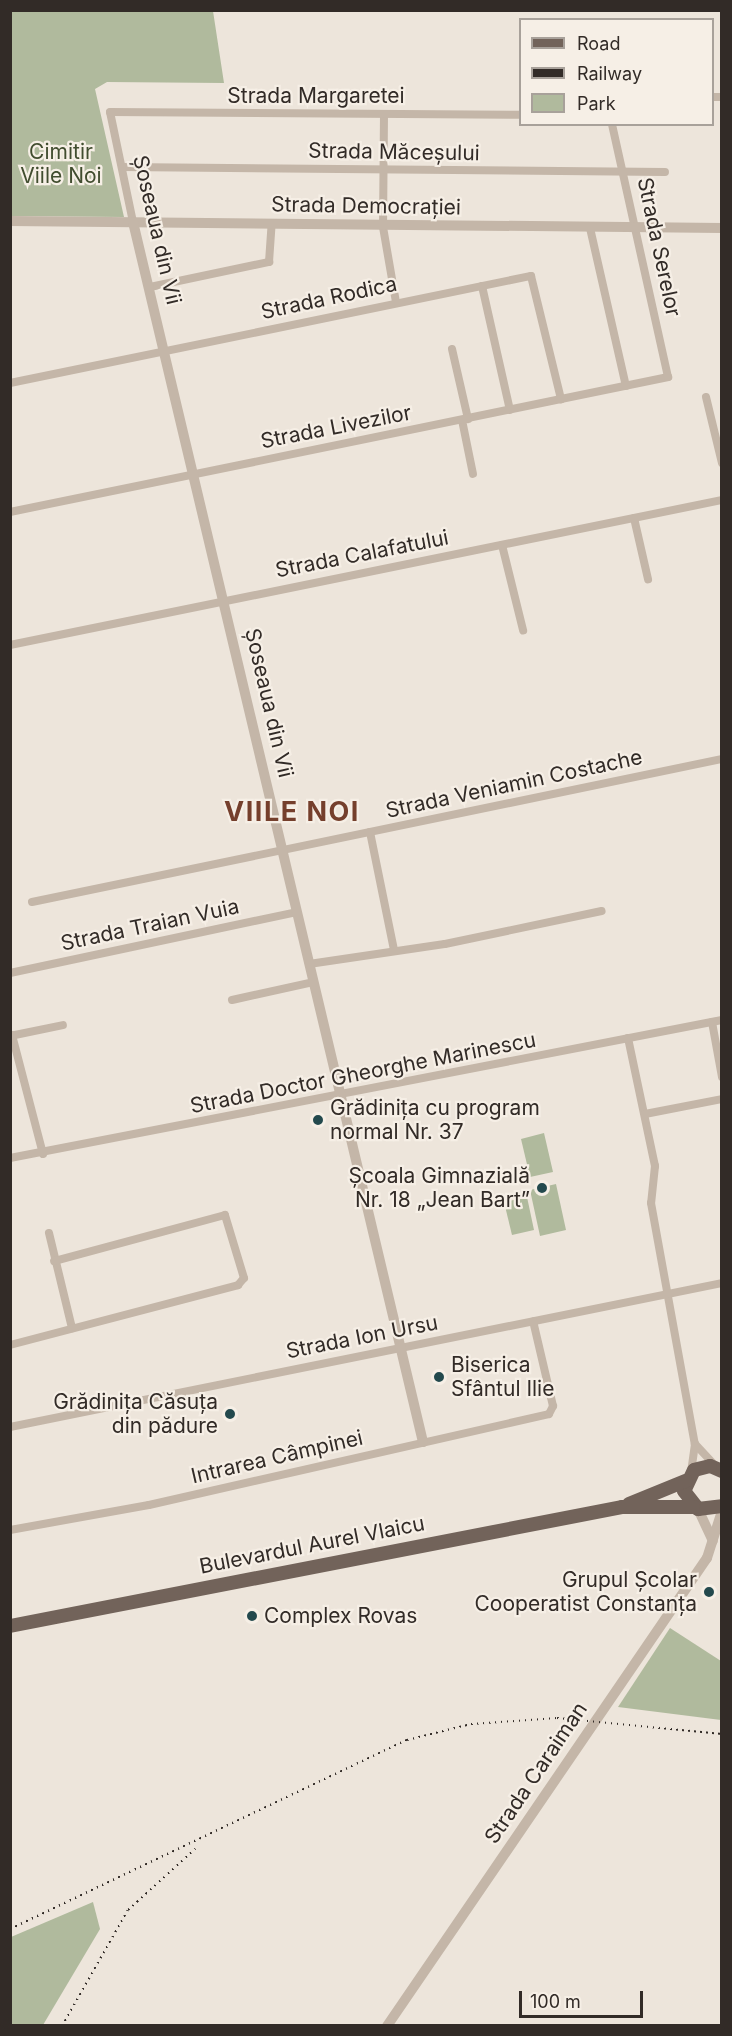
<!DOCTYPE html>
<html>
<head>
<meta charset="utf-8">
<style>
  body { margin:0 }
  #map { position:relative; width:732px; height:2036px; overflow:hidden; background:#ede5db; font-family:Inter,sans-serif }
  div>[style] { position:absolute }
  .green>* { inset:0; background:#b0ba9d }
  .minor>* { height:8px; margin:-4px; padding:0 4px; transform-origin:4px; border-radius:4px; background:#c4b6a8 }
  .tertiary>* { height:10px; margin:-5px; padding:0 5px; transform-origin:5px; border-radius:5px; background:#c4b6a8 }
  .primary>* { height:14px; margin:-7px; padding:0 7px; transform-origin:7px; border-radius:7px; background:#72635a }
  .rail>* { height:2px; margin-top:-1px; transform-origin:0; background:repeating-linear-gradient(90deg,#322b27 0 1.5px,transparent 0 6px) }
  .dots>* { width:16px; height:16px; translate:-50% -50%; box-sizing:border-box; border:3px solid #f6efe6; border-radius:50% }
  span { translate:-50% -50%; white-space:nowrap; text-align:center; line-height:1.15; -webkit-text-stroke:4.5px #f6efe6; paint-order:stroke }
  .street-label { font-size:21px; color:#322b27 }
  .park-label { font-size:21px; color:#414d2f }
  .poi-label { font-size:21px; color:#322b27 }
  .left { translate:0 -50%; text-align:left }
  .right { translate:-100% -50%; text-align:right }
  .district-label { font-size:27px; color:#753f2c; font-weight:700; letter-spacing:1.5px }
  .frame { position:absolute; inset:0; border:12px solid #322b27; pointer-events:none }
  .legend { position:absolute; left:519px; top:18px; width:195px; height:108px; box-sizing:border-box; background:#f6efe6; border:2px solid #a8a19a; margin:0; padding:8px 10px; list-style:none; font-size:18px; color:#322b27 }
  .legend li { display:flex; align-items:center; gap:12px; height:30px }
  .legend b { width:30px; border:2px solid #a8a19a }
  .scale { position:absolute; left:519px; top:1991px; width:124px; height:27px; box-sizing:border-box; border:3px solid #322b27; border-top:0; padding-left:8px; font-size:18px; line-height:21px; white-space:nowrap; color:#322b27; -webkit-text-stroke:4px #f6efe6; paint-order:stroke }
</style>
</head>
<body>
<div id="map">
  <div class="green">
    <i style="clip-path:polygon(11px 11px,213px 11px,224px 83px,107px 82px,95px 89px,124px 217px,11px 216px)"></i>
    <i style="clip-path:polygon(544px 1133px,553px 1172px,530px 1177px,521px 1139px)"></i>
    <i style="clip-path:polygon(556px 1184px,566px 1230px,540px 1236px,530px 1190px)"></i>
    <i style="clip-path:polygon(527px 1197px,534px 1230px,512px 1235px,504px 1202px)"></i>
    <i style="clip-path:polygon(670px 1628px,721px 1661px,721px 1720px,618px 1707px)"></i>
    <i style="clip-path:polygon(93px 1902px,100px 1929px,43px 2025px,11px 2025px,11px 1937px)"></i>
  </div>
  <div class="minor">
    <i style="left:712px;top:97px;width:10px"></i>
    <i style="left:384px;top:114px;width:113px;rotate:90.5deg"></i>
    <i style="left:383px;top:227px;width:76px;rotate:80.2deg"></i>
    <i style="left:122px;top:167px;width:543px;rotate:0.53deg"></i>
    <i style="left:133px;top:222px;width:112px;rotate:-101.8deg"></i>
    <i style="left:110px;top:112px;width:410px;rotate:0.4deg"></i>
    <i style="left:590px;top:228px;width:162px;rotate:77.2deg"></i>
    <i style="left:482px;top:286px;width:127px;rotate:77.3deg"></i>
    <i style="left:150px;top:287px;width:122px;rotate:-11.9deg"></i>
    <i style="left:269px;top:262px;width:39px;rotate:-86deg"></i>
    <i style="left:452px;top:349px;width:72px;rotate:77.1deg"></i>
    <i style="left:10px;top:383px;width:532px;rotate:-11.61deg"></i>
    <i style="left:531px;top:276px;width:127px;rotate:76.3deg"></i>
    <i style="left:706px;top:397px;width:68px;rotate:76.4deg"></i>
    <i style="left:462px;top:420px;width:55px;rotate:78.5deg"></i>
    <i style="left:10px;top:512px;width:672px;rotate:-11.59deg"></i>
    <i style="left:668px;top:377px;width:259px;rotate:-102.5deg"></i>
    <i style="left:634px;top:518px;width:63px;rotate:77.1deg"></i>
    <i style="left:502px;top:545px;width:88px;rotate:76.1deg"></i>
    <i style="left:10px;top:645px;width:727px;rotate:-11.51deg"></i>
    <i style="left:370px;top:832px;width:120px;rotate:78.5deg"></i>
    <i style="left:32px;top:902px;width:705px;rotate:-11.71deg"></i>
    <i style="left:309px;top:964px;width:137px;rotate:-8.4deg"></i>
    <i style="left:445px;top:944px;width:160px;rotate:-11.9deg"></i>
    <i style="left:10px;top:973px;width:293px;rotate:-12deg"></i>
    <i style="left:232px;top:1000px;width:83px;rotate:-12.5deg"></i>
    <i style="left:712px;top:1022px;width:56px;rotate:79.7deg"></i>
    <i style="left:12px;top:1035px;width:123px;rotate:75.4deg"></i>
    <i style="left:10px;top:1036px;width:54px;rotate:-11.7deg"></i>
    <i style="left:628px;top:1038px;width:131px;rotate:78.1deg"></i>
    <i style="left:655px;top:1166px;width:37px;rotate:96deg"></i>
    <i style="left:651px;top:1203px;width:245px;rotate:79.7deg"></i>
    <i style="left:695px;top:1444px;width:28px;rotate:98deg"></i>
    <i style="left:645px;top:1114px;width:78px;rotate:-11deg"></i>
    <i style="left:10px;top:1158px;width:725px;rotate:-10.97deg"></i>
    <i style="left:49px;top:1233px;width:98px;rotate:76.4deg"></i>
    <i style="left:10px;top:1345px;width:236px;rotate:-14.7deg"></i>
    <i style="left:238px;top:1285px;width:9px;rotate:-49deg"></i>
    <i style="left:244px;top:1278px;width:66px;rotate:-106.8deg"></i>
    <i style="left:225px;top:1215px;width:177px;rotate:164.9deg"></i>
    <i style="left:10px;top:1427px;width:726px;rotate:-11.43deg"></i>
    <i style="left:695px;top:1444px;width:33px;rotate:47deg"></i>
    <i style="left:10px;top:1530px;width:141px;rotate:-10.2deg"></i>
    <i style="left:149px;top:1505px;width:410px;rotate:-12.8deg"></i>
    <i style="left:549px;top:1414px;width:9px;rotate:-63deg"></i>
    <i style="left:553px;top:1406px;width:87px;rotate:-103.2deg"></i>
  </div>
  <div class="tertiary">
    <i style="left:10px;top:221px;width:712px;rotate:0.56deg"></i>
    <i style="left:133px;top:222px;width:1254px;rotate:76.63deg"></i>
    <i style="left:698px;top:1509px;width:35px;rotate:65deg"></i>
    <i style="left:387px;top:2026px;width:567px;rotate:-55.64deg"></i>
    <i style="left:707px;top:1558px;width:49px;rotate:-72.3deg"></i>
  </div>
  <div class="primary">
    <i style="left:722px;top:1471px;width:13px;rotate:-157deg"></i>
    <i style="left:710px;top:1466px;width:16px;rotate:166deg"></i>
    <i style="left:694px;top:1470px;width:23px;rotate:115deg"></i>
    <i style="left:684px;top:1491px;width:23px;rotate:52deg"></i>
    <i style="left:698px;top:1509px;width:24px;rotate:-7deg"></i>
    <i style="left:629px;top:1504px;width:61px;rotate:-22.3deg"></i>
    <i style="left:10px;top:1626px;width:623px;rotate:-11deg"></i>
    <i style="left:622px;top:1507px;width:71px"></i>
  </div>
  <div class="rail">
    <i style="left:10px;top:1929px;width:440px;rotate:-25.5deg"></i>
    <i style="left:407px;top:1740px;width:66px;rotate:-14deg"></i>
    <i style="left:471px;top:1724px;width:86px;rotate:-4deg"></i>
    <i style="left:557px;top:1718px;width:166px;rotate:5.5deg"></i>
    <i style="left:62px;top:2026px;width:133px;rotate:-60.4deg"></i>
    <i style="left:128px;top:1910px;width:91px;rotate:-42.3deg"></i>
  </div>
  <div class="dots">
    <i style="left:318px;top:1120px;background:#23494d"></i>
    <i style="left:542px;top:1188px;background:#23494d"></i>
    <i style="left:439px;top:1377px;background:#23494d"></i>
    <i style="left:230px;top:1414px;background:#23494d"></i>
    <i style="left:709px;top:1592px;background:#23494d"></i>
    <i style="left:252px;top:1616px;background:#23494d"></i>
  </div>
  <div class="street-label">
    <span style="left:316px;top:96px">Strada Margaretei</span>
    <span style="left:394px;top:152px;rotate:1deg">Strada Măceșului</span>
    <span style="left:366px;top:206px;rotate:1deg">Strada Democrației</span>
    <span style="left:157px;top:230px;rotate:77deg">Șoseaua din Vii</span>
    <span style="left:659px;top:247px;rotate:78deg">Strada Serelor</span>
    <span style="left:329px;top:298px;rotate:-12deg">Strada Rodica</span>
    <span style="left:336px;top:427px;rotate:-11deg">Strada Livezilor</span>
    <span style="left:362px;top:554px;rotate:-11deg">Strada Calafatului</span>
    <span style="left:269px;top:703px;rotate:77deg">Șoseaua din Vii</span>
    <span style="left:514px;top:784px;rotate:-12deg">Strada Veniamin Costache</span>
    <span style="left:150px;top:925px;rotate:-12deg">Strada Traian Vuia</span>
    <span style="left:363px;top:1073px;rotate:-11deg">Strada Doctor Gheorghe Marinescu</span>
    <span style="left:362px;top:1337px;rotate:-11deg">Strada Ion Ursu</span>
    <span style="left:277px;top:1457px;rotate:-13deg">Intrarea Câmpinei</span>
    <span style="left:312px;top:1545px;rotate:-11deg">Bulevardul Aurel Vlaicu</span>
    <span style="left:536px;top:1773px;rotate:-56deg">Strada Caraiman</span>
  </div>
  <div class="park-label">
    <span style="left:61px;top:164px">Cimitir<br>Viile Noi</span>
  </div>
  <div class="poi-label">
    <span class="left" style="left:330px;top:1120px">Grădinița cu program<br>normal Nr. 37</span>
    <span class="right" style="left:530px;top:1188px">Școala Gimnazială<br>Nr. 18 „Jean Bart”</span>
    <span class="left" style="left:451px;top:1377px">Biserica<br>Sfântul Ilie</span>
    <span class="right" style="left:218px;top:1414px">Grădinița Căsuța<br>din pădure</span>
    <span class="right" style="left:697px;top:1592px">Grupul Școlar<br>Cooperatist Constanța</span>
    <span class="left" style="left:264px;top:1616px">Complex Rovas</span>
  </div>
  <div class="district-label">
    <span style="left:292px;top:812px">VIILE NOI</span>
  </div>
  <div class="frame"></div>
  <ul class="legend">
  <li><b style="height:8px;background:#72635a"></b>Road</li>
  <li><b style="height:8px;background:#322b27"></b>Railway</li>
  <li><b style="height:16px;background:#b0ba9d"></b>Park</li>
  </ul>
  <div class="scale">100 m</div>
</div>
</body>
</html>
